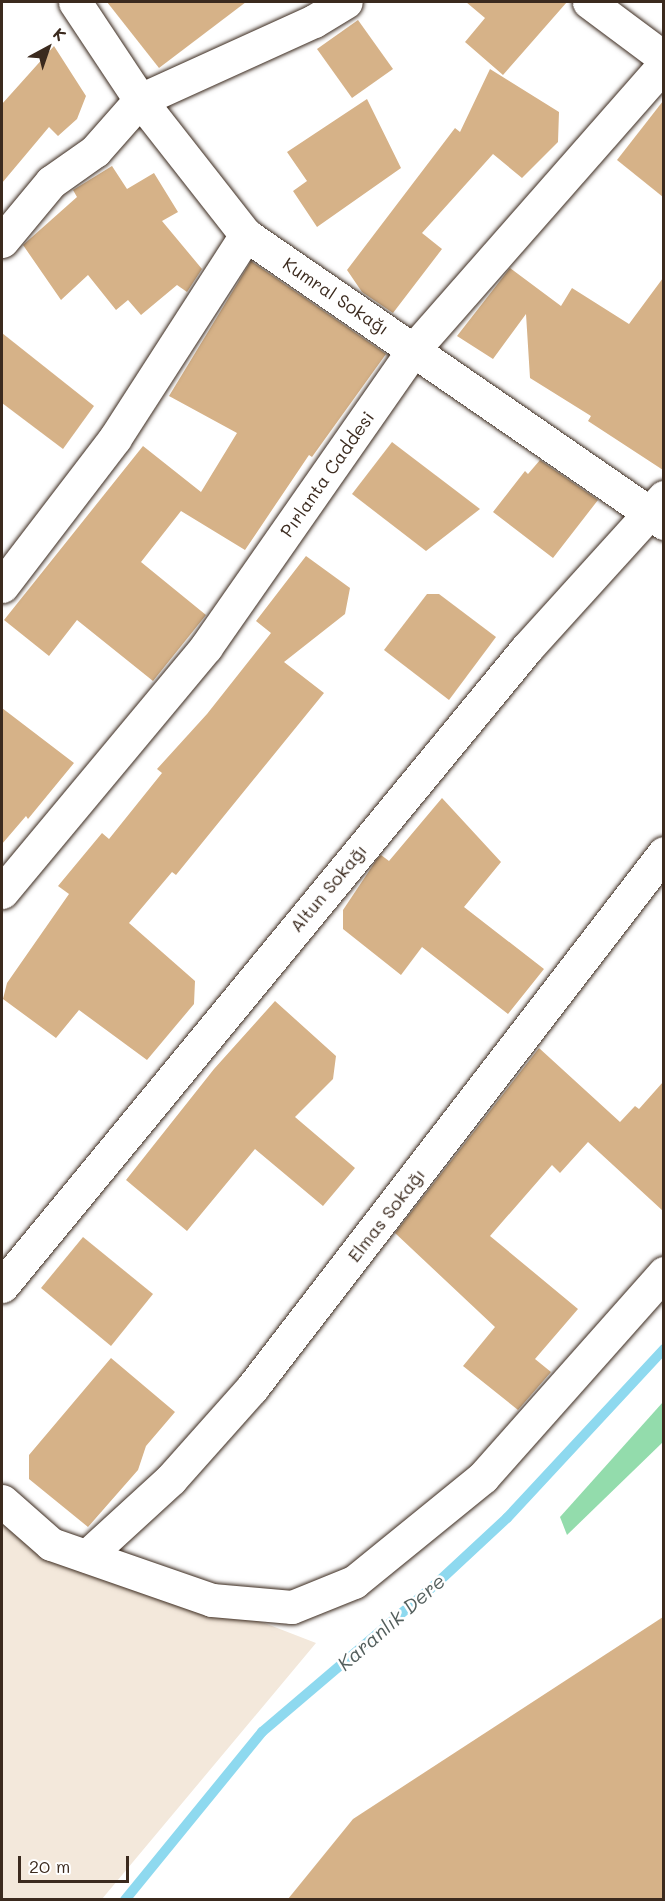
<!DOCTYPE html>
<html>
<head>
<meta charset="utf-8">
<style>
  body { margin:0 }
  #map { position:relative; width:665px; height:1901px; overflow:hidden; background:#fff; font-family:Mali,sans-serif }
  div>[style] { position:absolute }
  .built>* { inset:0; background:#f3e8db }
  .green>* { inset:0; background:#93dcac }
  .stream>* { height:10px; margin:-5px; padding:0 5px; transform-origin:5px; border-radius:5px; background:#8ed9ef }
  .building>* { inset:0; background:#d6b288 }
  .roads { filter:drop-shadow(0 0 2px #3b2a1e) drop-shadow(0 0 2px #3b2a1e) }
  .street>* { height:33px; margin:-16.5px; padding:0 16.5px; transform-origin:16.5px; border-radius:16.5px; background:#fff }
  span { translate:-50% -50%; white-space:nowrap; text-align:center; line-height:1.15; -webkit-text-stroke:5px #fff; paint-order:stroke }
  .street-label { font-size:18px; color:#3b2a1e }
  .water-label { font-size:20px; color:#545f5d; font-style:italic }
  .frame { position:absolute; inset:0; border:3px solid #3b2a1e; pointer-events:none }
  .north { position:absolute; left:18px; top:18px; width:60px; height:60px; -webkit-text-stroke:4px #fff; paint-order:stroke; rotate:40deg; font-size:16px; font-weight:700; line-height:24px; text-align:center; color:#3b2a1e }
  .north::after { content:''; display:block; margin:auto; width:21px; height:27px; background:#3b2a1e; clip-path:polygon(50% 0,100% 100%,50% 72%,0 100%) }
  .scale { position:absolute; left:18px; top:1856px; width:111px; height:27px; box-sizing:border-box; border:3px solid #3b2a1e; border-top:0; padding-left:8px; font-size:18px; line-height:21px; white-space:nowrap; color:#3b2a1e; -webkit-text-stroke:4px #fff; paint-order:stroke }
</style>
</head>
<body>
<div id="map">
  <div class="built">
    <i style="clip-path:polygon(2px 1506px,46px 1539px,316px 1643px,102px 1899px,2px 1899px)"></i>
  </div>
  <div class="green">
    <i style="clip-path:polygon(663px 1402px,663px 1442px,567px 1535px,560px 1517px)"></i>
  </div>
  <div class="stream">
    <i style="left:125px;top:1900px;width:217px;rotate:-50.8deg"></i>
    <i style="left:262px;top:1732px;width:230px;rotate:-40.4deg"></i>
    <i style="left:437px;top:1583px;width:96px;rotate:-42.9deg"></i>
    <i style="left:507px;top:1518px;width:231px;rotate:-47.1deg"></i>
  </div>
  <div class="building">
    <i style="clip-path:polygon(107px 2px,246px 2px,159px 68px)"></i>
    <i style="clip-path:polygon(466px 2px,567px 2px,503px 75px,465px 42px,485px 18px)"></i>
    <i style="clip-path:polygon(358px 20px,393px 69px,352px 98px,317px 49px)"></i>
    <i style="clip-path:polygon(54px 46px,86px 96px,77px 119px,58px 136px,49px 127px,2px 183px,2px 104px)"></i>
    <i style="clip-path:polygon(490px 69px,559px 112px,558px 142px,522px 178px,493px 154px,422px 233px,442px 249px,393px 313px,362px 292px,347px 270px,455px 128px,460px 132px)"></i>
    <i style="clip-path:polygon(367px 99px,401px 168px,317px 227px,293px 191px,307px 181px,287px 152px)"></i>
    <i style="clip-path:polygon(663px 101px,663px 197px,617px 160px)"></i>
    <i style="clip-path:polygon(112px 166px,127px 189px,154px 173px,178px 212px,162px 221px,202px 269px,187px 292px,177px 285px,141px 315px,128px 300px,116px 310px,88px 275px,61px 300px,23px 245px,77px 197px,73px 190px)"></i>
    <i style="clip-path:polygon(251px 261px,386px 354px,312px 457px,309px 455px,245px 550px,181px 511px,141px 562px,206px 615px,153px 681px,77px 620px,49px 656px,4px 620px,143px 446px,201px 492px,237px 433px,169px 396px)"></i>
    <i style="clip-path:polygon(510px 268px,561px 306px,572px 288px,629px 324px,663px 278px,663px 470px,588px 421px,591px 416px,530px 378px,526px 314px,493px 359px,457px 336px)"></i>
    <i style="clip-path:polygon(2px 333px,94px 406px,63px 449px,2px 403px)"></i>
    <i style="clip-path:polygon(392px 442px,480px 509px,426px 551px,352px 494px)"></i>
    <i style="clip-path:polygon(540px 460px,598px 500px,553px 558px,493px 512px,525px 471px,528px 474px)"></i>
    <i style="clip-path:polygon(306px 556px,350px 588px,345px 614px,284px 662px,324px 693px,176px 875px,172px 872px,129px 923px,195px 981px,194px 1004px,147px 1060px,79px 1010px,56px 1038px,3px 999px,7px 983px,69px 894px,58px 886px,102px 833px,109px 839px,162px 773px,157px 769px,207px 714px,271px 633px,256px 621px)"></i>
    <i style="clip-path:polygon(427px 594px,439px 594px,496px 637px,449px 700px,384px 650px)"></i>
    <i style="clip-path:polygon(2px 708px,74px 763px,28px 819px,26px 816px,2px 844px)"></i>
    <i style="clip-path:polygon(442px 798px,501px 862px,464px 907px,544px 969px,508px 1014px,422px 947px,401px 975px,343px 929px,343px 910px,377px 859px,381px 855px,389px 861px)"></i>
    <i style="clip-path:polygon(275px 1001px,336px 1056px,333px 1079px,295px 1117px,355px 1168px,323px 1206px,255px 1149px,187px 1231px,126px 1180px,214px 1069px)"></i>
    <i style="clip-path:polygon(539px 1048px,620px 1122px,635px 1106px,639px 1109px,663px 1082px,663px 1211px,588px 1142px,560px 1173px,552px 1165px,490px 1236px,578px 1309px,535px 1359px,551px 1372px,518px 1410px,463px 1366px,495px 1327px,395px 1233px)"></i>
    <i style="clip-path:polygon(83px 1237px,153px 1294px,111px 1346px,41px 1288px)"></i>
    <i style="clip-path:polygon(111px 1358px,175px 1412px,146px 1446px,138px 1470px,88px 1527px,29px 1479px,29px 1455px)"></i>
    <i style="clip-path:polygon(663px 1617px,663px 1899px,288px 1899px,353px 1819px)"></i>
  </div>
  <div class="roads">
    <div class="street">
      <i style="left:75px;top:2px;width:118px;rotate:56.4deg"></i>
      <i style="left:140px;top:100px;width:172px;rotate:51.9deg"></i>
      <i style="left:246px;top:235px;width:508px;rotate:34.57deg"></i>
      <i style="left:589px;top:2px;width:94px;rotate:36.7deg"></i>
      <i style="left:2px;top:241px;width:77px;rotate:-50.3deg"></i>
      <i style="left:51px;top:182px;width:54px;rotate:-35.2deg"></i>
      <i style="left:95px;top:151px;width:68px;rotate:-48.6deg"></i>
      <i style="left:140px;top:100px;width:191px;rotate:-24.4deg"></i>
      <i style="left:314px;top:21px;width:37px;rotate:-31deg"></i>
      <i style="left:2px;top:586px;width:186px;rotate:-52.6deg"></i>
      <i style="left:115px;top:438px;width:242px;rotate:-57.2deg"></i>
      <i style="left:2px;top:892px;width:319px;rotate:-50.2deg"></i>
      <i style="left:206px;top:647px;width:363px;rotate:-55.1deg"></i>
      <i style="left:414px;top:349px;width:379px;rotate:-48.7deg"></i>
      <i style="left:2px;top:1286px;width:826px;rotate:-50.55deg"></i>
      <i style="left:527px;top:648px;width:204px;rotate:-47.8deg"></i>
      <i style="left:2px;top:1501px;width:65px;rotate:41.3deg"></i>
      <i style="left:51px;top:1544px;width:170px;rotate:19.2deg"></i>
      <i style="left:212px;top:1600px;width:80px;rotate:5deg"></i>
      <i style="left:292px;top:1607px;width:67px;rotate:-22deg"></i>
      <i style="left:354px;top:1582px;width:166px;rotate:-39.1deg"></i>
      <i style="left:483px;top:1477px;width:273px;rotate:-48.4deg"></i>
      <i style="left:87px;top:1556px;width:114px;rotate:-42.5deg"></i>
      <i style="left:171px;top:1479px;width:122px;rotate:-48.3deg"></i>
      <i style="left:252px;top:1388px;width:675px;rotate:-52.4deg"></i>
    </div>
  </div>
  <div class="street-label">
    <span style="left:336px;top:296px;rotate:34deg">Kumral Sokağı</span>
    <span style="left:327px;top:474px;rotate:-55deg">Pırlanta Caddesi</span>
    <span style="left:328px;top:888px;rotate:-50deg">Altun Sokağı</span>
    <span style="left:386px;top:1215px;rotate:-52deg">Elmas Sokağı</span>
  </div>
  <div class="water-label">
    <span style="left:391px;top:1622px;rotate:-41deg">Karanlık Dere</span>
  </div>
  <div class="frame"></div>
  <div class="north">K</div>
  <div class="scale">20 m</div>
</div>
</body>
</html>
